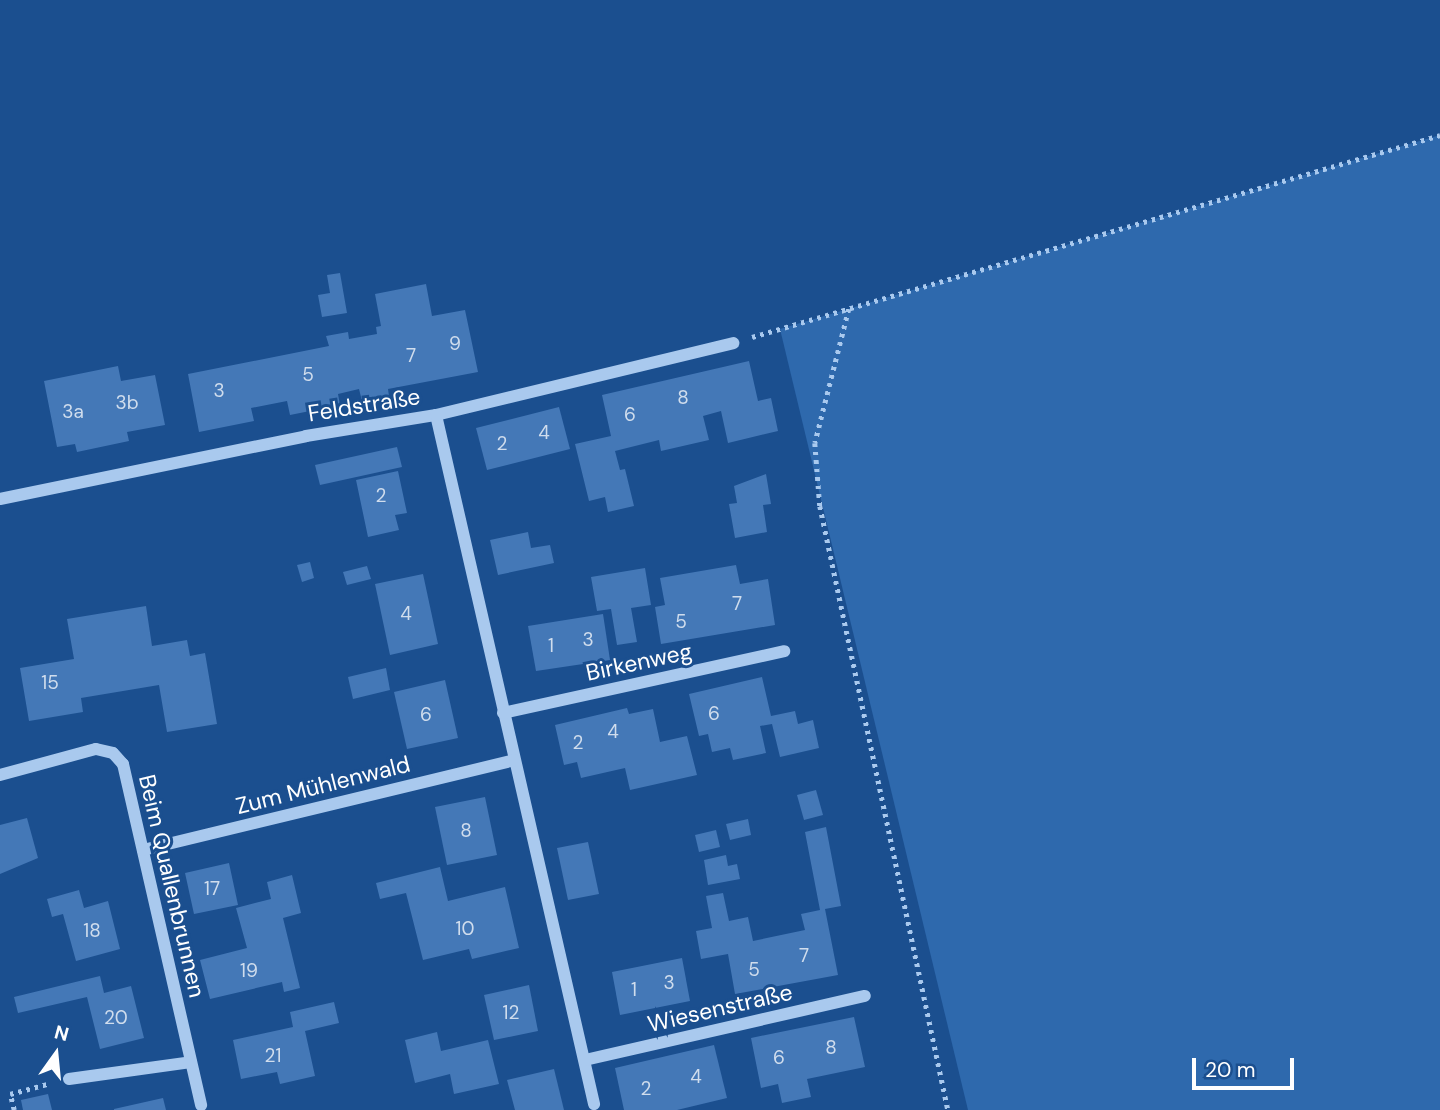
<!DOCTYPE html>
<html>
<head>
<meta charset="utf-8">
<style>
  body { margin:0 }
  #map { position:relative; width:1440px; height:1110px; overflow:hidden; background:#1b4f8f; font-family:"DM Sans",sans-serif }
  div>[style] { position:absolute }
  .green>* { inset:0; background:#2e69ad }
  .building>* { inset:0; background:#4478b7 }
  .path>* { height:4.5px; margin-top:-2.25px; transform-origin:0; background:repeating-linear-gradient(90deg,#a9c9ee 0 3.5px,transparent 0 8.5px) }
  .minor>* { height:12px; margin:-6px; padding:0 6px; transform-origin:6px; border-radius:6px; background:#a9c9ee }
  span { translate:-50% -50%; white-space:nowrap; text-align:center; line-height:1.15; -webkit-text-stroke:6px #1b4f8f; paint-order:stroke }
  .number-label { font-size:19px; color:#d0dded }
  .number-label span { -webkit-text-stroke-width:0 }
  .street-label { font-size:23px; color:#fff }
  .north { position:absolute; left:21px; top:1019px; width:70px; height:70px; -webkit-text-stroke:5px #1b4f8f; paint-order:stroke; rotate:15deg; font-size:19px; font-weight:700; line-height:28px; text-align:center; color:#fff }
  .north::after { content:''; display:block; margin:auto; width:24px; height:32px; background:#fff; clip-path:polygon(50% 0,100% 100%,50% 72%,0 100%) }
  .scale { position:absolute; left:1192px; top:1058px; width:102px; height:32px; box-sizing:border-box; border:4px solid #fff; border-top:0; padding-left:9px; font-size:21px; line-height:24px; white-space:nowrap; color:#fff; -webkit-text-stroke:5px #1b4f8f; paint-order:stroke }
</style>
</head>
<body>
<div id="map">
  <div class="green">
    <i style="clip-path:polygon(1440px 135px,1440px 1110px,968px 1110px,780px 329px)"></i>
  </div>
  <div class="building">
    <i style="clip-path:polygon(340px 273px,347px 313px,322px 317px,318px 295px,330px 293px,327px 275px)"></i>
    <i style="clip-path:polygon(426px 284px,432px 316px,465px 310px,478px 372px,388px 389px,389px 396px,362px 401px,359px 389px,338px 394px,340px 405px,290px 415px,287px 401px,251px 408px,254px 421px,199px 432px,188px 374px,329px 346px,326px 336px,348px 332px,349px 339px,377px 334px,376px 327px,381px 326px,375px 294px)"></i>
    <i style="clip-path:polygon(749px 361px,758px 401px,771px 398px,778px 431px,728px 443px,721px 411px,703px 416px,709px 440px,661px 451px,659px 440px,615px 451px,620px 470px,625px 469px,634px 506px,608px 512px,605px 497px,589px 501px,575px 444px,611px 436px,602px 395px)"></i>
    <i style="clip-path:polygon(118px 366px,121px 381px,155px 375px,165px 425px,127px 432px,129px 441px,77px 452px,75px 444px,57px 447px,44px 381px)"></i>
    <i style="clip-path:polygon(559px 407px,570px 449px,487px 470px,476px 428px)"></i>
    <i style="clip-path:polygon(397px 447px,402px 467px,320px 485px,315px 465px)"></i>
    <i style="clip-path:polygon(398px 471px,407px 513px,395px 515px,399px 530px,368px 537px,356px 480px)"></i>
    <i style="clip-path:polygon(766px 474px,771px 504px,763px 505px,767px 532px,735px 538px,729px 504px,737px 503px,734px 486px)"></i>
    <i style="clip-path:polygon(528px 532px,531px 548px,550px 545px,554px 563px,498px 575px,490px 540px)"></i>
    <i style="clip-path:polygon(310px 562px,314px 578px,302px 582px,297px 565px)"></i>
    <i style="clip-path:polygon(736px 565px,740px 584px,768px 579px,775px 625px,661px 644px,655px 607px,665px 605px,660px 578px)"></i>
    <i style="clip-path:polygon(367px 566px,371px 579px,347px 585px,343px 572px)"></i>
    <i style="clip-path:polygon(645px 568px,651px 605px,631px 608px,637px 642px,617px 645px,611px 609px,597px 611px,591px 577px)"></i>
    <i style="clip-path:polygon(423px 574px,438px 644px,390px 655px,375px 584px)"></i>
    <i style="clip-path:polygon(146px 606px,152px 646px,187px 640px,190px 656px,205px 653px,217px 724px,167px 732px,159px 685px,81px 698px,83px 712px,29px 721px,20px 668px,74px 659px,67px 619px)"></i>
    <i style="clip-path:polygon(603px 614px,610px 660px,536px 671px,528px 626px)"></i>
    <i style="clip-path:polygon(386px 668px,390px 690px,353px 699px,348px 677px)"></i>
    <i style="clip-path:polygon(762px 677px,771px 716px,795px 711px,798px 724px,813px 720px,819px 748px,780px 757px,772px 724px,760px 726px,766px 753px,733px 760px,730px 748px,712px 752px,708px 734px,699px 736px,689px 694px)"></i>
    <i style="clip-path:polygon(445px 680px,458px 738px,407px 749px,394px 692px)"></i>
    <i style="clip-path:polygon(627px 708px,629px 714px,653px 709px,660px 742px,687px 736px,697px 775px,630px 790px,625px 768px,581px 778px,577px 762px,564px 765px,555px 725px)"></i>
    <i style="clip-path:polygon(816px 790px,823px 815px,804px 820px,797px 795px)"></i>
    <i style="clip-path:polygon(485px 797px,497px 855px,447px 865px,435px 807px)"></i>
    <i style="clip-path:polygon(27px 818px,38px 858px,0 874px,0 825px)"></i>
    <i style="clip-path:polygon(748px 819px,751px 835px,730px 840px,726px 824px)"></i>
    <i style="clip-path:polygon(826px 827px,841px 906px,825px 909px,838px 975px,735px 994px,728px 954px,701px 959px,696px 931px,712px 928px,706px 896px,723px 893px,729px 921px,748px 917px,753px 941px,805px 930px,801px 914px,820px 910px,805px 832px)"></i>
    <i style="clip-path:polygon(716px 830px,720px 847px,699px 852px,695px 835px)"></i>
    <i style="clip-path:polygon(588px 842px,599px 894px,568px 900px,557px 848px)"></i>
    <i style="clip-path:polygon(726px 855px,728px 866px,737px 864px,740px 879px,708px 885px,704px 860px)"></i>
    <i style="clip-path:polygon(229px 863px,238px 905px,194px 914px,185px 873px)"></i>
    <i style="clip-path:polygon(440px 867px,448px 901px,505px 887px,519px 948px,472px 959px,469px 949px,423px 960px,406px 893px,380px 899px,376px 883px)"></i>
    <i style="clip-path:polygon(292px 875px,301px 913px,283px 918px,300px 988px,284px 992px,282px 982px,210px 999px,200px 960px,247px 948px,236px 908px,271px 899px,267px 882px)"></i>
    <i style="clip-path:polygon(79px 890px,84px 908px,108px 901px,120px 949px,76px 961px,63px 914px,52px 917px,47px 899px)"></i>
    <i style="clip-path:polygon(682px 958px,690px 1001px,620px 1015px,612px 972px)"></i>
    <i style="clip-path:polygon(100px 976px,104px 993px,131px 986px,144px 1038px,100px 1049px,87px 997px,18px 1013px,14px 997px)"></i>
    <i style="clip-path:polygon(529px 985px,538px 1031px,494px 1040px,484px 995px)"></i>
    <i style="clip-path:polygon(334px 1002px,339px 1023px,305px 1031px,315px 1076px,280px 1084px,277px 1072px,241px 1079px,233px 1040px,293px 1027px,290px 1012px)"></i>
    <i style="clip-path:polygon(854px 1017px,865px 1067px,807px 1079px,811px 1097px,782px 1103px,778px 1084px,761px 1088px,751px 1038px)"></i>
    <i style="clip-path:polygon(437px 1032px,441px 1051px,488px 1040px,499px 1084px,454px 1094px,450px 1074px,415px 1083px,405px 1040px)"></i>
    <i style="clip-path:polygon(714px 1045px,727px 1098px,677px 1110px,624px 1110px,615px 1068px)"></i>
    <i style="clip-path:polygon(554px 1069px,564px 1110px,515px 1110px,507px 1080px)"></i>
    <i style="clip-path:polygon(48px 1094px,52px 1110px,23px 1110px,21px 1100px)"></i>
    <i style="clip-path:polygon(163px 1098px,166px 1110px,114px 1110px,114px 1109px)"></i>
  </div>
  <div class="path">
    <i style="left:849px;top:309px;width:138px;rotate:104.2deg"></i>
    <i style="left:815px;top:443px;width:63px;rotate:85.5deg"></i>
    <i style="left:820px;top:506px;width:617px;rotate:78.03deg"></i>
    <i style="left:752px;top:337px;width:717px;rotate:-16.36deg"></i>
    <i style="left:14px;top:1110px;width:16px;rotate:-104deg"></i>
    <i style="left:10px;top:1094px;width:38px;rotate:-15deg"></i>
  </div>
  <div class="minor">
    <i style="left:436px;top:415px;width:707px;rotate:77.08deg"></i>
    <i style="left:0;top:499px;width:312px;rotate:-11.6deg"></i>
    <i style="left:306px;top:436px;width:132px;rotate:-9.2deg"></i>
    <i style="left:436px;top:415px;width:306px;rotate:-13.6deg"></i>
    <i style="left:503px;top:713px;width:288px;rotate:-12.4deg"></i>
    <i style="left:0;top:775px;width:99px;rotate:-15.2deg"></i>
    <i style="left:96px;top:749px;width:17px;rotate:13deg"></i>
    <i style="left:113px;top:753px;width:15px;rotate:48deg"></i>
    <i style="left:123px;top:764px;width:350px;rotate:77.1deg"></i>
    <i style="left:143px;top:850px;width:382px;rotate:-13.6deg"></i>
    <i style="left:585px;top:1060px;width:287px;rotate:-12.9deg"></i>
    <i style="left:69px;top:1079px;width:123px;rotate:-7.9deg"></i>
  </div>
  <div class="number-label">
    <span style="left:455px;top:344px">9</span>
    <span style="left:411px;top:356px">7</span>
    <span style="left:308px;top:375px">5</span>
    <span style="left:219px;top:391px">3</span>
    <span style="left:683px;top:398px">8</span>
    <span style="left:127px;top:403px">3b</span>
    <span style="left:73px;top:412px">3a</span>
    <span style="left:630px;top:415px">6</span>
    <span style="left:544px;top:433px">4</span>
    <span style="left:502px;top:444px">2</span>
    <span style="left:381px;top:496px">2</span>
    <span style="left:737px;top:604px">7</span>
    <span style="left:406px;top:614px">4</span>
    <span style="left:681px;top:622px">5</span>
    <span style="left:588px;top:640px">3</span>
    <span style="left:551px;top:646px">1</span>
    <span style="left:50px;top:683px">15</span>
    <span style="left:714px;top:714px">6</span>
    <span style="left:426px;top:715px">6</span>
    <span style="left:613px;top:732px">4</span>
    <span style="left:578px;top:743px">2</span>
    <span style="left:466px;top:831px">8</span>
    <span style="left:212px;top:889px">17</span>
    <span style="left:465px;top:929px">10</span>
    <span style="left:92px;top:931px">18</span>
    <span style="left:804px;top:956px">7</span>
    <span style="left:754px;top:970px">5</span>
    <span style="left:249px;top:971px">19</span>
    <span style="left:669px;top:983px">3</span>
    <span style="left:634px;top:990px">1</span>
    <span style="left:511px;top:1013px">12</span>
    <span style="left:116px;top:1018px">20</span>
    <span style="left:831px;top:1048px">8</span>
    <span style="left:273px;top:1056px">21</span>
    <span style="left:779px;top:1058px">6</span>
    <span style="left:696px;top:1077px">4</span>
    <span style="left:646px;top:1089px">2</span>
  </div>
  <div class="street-label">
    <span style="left:364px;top:405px;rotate:-9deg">Feldstraße</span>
    <span style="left:639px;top:662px;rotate:-12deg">Birkenweg</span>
    <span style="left:323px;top:785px;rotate:-14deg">Zum Mühlenwald</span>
    <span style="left:172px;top:886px;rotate:77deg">Beim Quallenbrunnen</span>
    <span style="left:720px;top:1008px;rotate:-13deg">Wiesenstraße</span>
  </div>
  <div class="north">N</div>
  <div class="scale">20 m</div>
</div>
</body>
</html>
